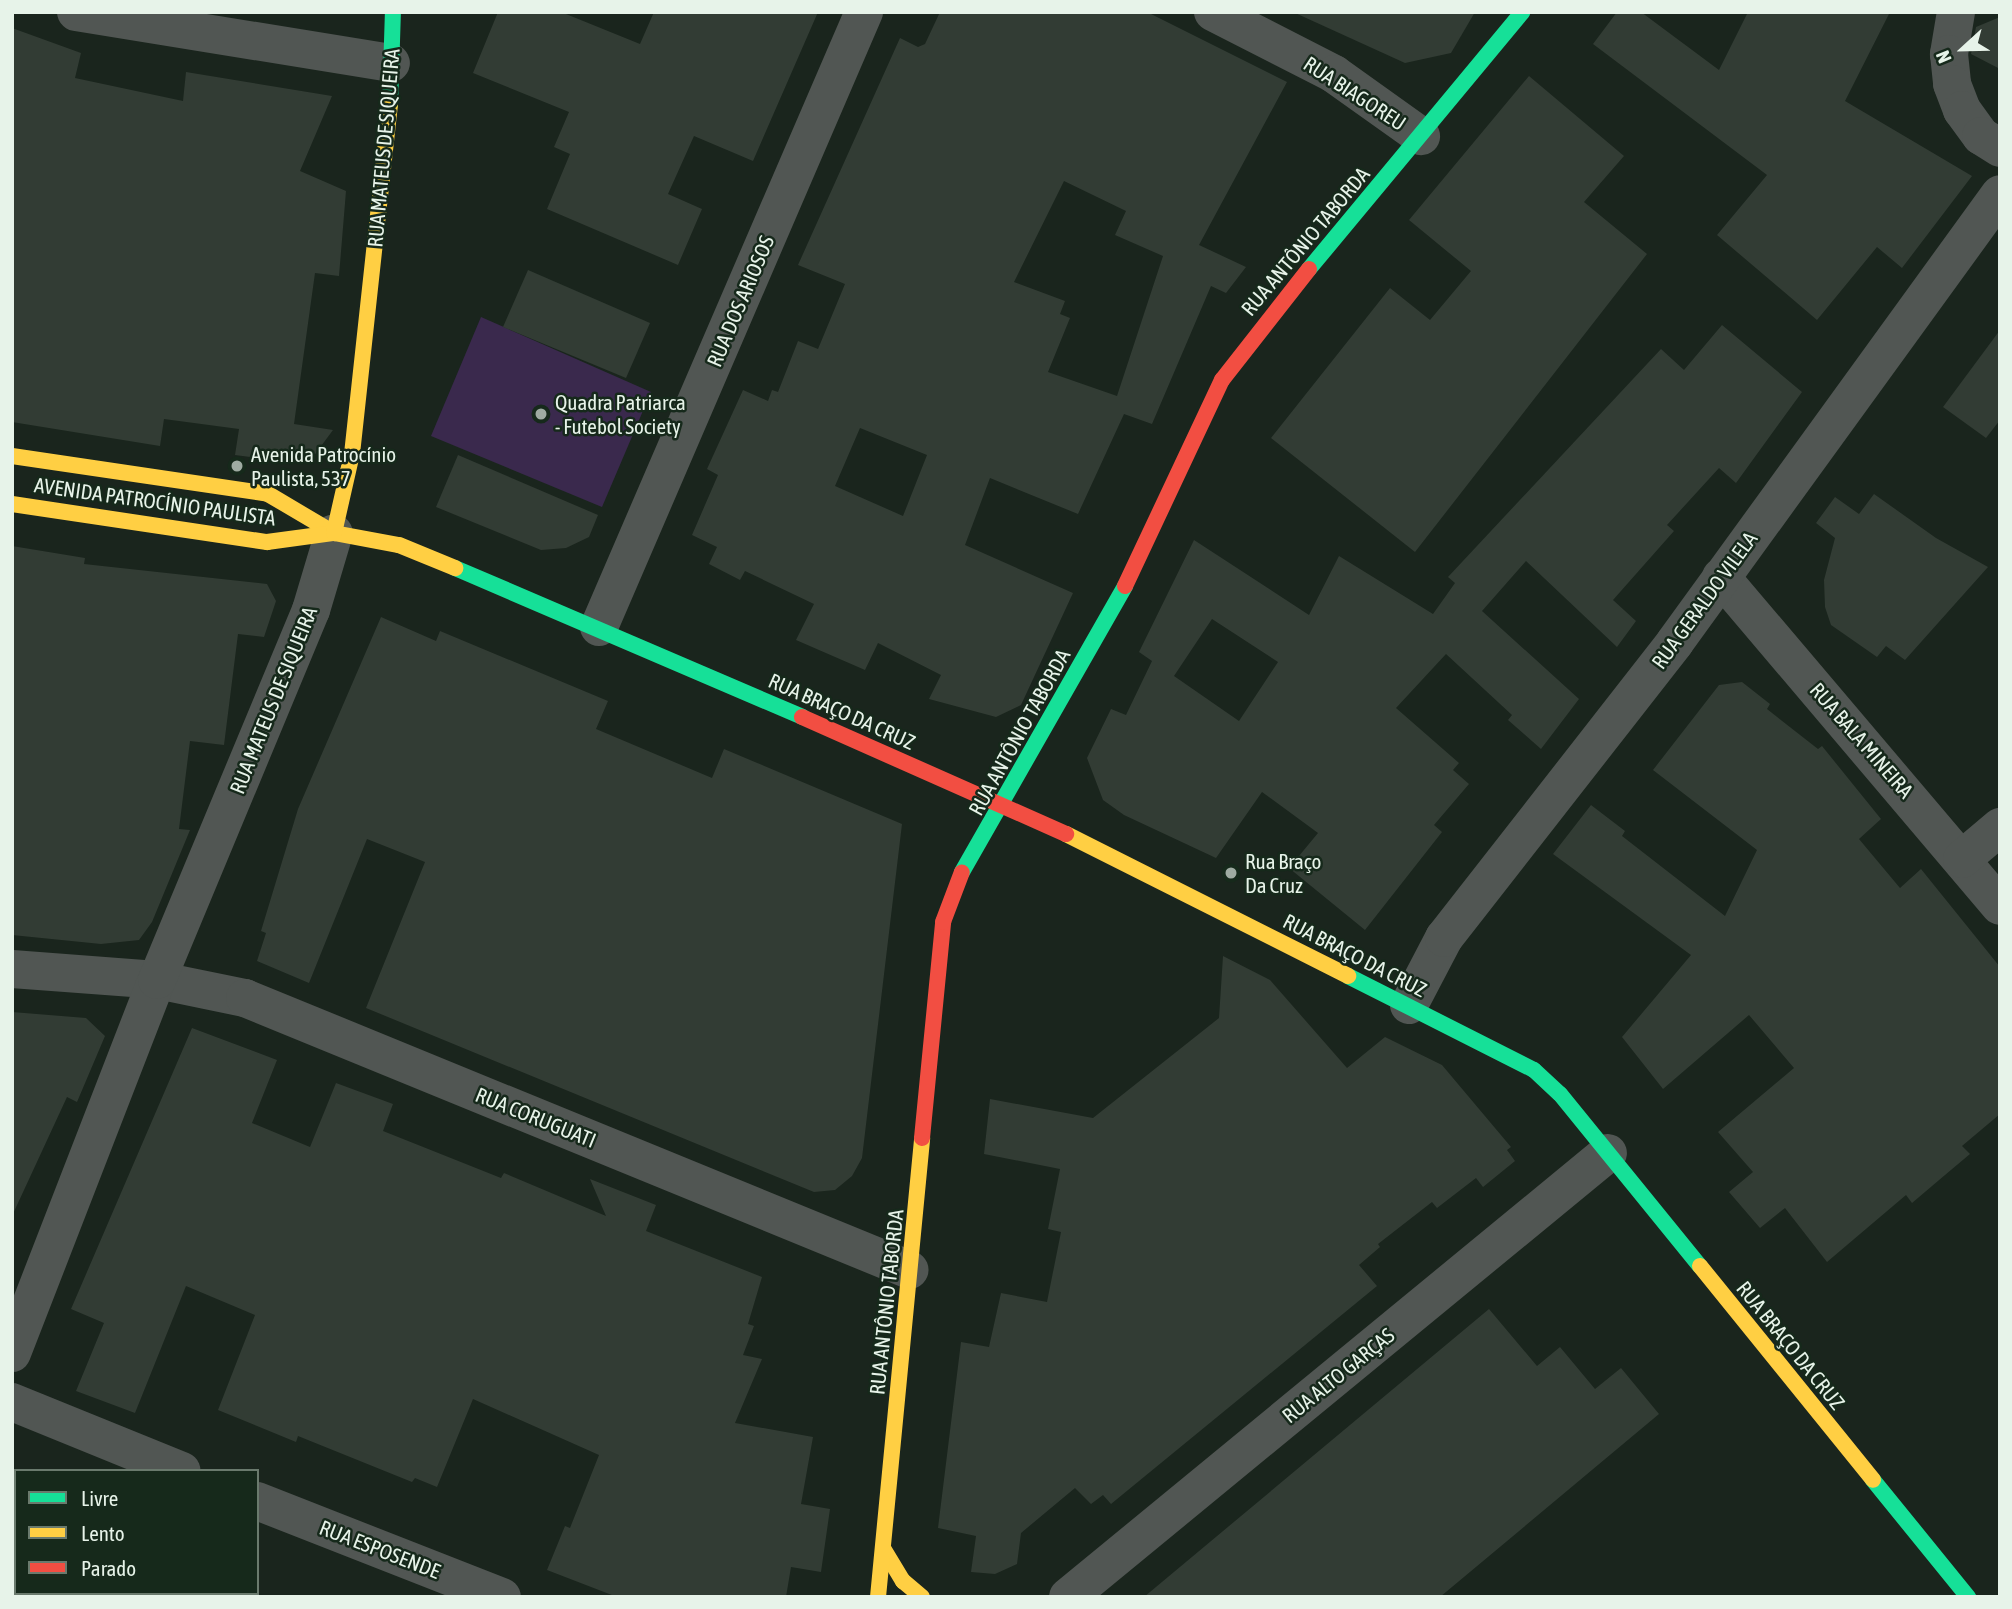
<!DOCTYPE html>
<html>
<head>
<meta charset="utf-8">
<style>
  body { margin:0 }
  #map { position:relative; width:2012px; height:1609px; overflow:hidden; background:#1a251d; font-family:"Asap Condensed",sans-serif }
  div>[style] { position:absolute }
  .green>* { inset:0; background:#3a294d }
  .building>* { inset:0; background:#323c34 }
  .street>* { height:38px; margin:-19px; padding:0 19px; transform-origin:19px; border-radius:19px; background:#515653 }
  .fast>* { height:16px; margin:-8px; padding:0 8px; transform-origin:8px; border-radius:8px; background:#16e098 }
  .slow>* { height:16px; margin:-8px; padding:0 8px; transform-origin:8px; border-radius:8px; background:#ffcf43 }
  .jam>* { height:16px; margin:-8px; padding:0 8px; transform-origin:8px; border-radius:8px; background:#f24e42 }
  .dots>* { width:19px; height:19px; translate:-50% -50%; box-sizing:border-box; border:4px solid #16291b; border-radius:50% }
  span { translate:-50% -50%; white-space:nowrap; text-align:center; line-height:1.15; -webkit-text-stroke:5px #16291b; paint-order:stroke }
  .street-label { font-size:21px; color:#e7f3e9 }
  .poi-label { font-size:21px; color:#e7f3e9 }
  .left { translate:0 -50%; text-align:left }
  .frame { position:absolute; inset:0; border:14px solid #e7f3e9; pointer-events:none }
  .legend { position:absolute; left:14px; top:1469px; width:245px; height:126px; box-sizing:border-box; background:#16291b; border:2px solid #6a7a6d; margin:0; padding:9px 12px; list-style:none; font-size:21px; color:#e7f3e9 }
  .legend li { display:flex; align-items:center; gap:14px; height:35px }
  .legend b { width:35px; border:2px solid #6a7a6d }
  .north { position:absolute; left:1928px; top:14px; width:70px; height:70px; -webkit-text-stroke:5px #16291b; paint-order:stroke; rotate:248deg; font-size:19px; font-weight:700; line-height:28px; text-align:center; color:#e7f3e9 }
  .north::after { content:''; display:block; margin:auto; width:24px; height:32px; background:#e7f3e9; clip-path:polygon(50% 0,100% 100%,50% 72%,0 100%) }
</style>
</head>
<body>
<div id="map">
  <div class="green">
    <i style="clip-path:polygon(481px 317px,651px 392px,602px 507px,431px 436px)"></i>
  </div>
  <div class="building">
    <i style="clip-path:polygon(498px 12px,561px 12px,640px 44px,654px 12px,818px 12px,753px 161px,694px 136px,668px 194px,702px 209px,678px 265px,547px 209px,570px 154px,554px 147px,569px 112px,473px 73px)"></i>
    <i style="clip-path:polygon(evenodd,940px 12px,1147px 12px,1287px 82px,1199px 245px,1246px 267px,1226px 293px,1211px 286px,1152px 424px,1124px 414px,1078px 514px,990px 478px,965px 545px,1073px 593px,1021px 705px,996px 717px,929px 699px,941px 675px,878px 643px,865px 670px,796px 640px,814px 604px,745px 571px,740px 580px,709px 564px,717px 547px,692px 535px,718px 475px,707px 469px,743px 390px,768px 401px,772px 390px,778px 392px,798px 341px,818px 349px,845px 284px,798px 265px,900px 38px,918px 47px,925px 44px,940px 12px,1064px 181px,1126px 211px,1115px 235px,1163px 256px,1117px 396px,1048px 372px,1070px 318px,1060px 314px,1065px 301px,1014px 282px,1064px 181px,940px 12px,860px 428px,927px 455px,903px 516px,835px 486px,860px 428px)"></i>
    <i style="clip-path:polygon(1293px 12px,1475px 12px,1451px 53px,1405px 63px)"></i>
    <i style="clip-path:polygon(1617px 12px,1641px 12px,1719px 70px,1748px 12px,1890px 12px,1845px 101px,1972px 176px,1902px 268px,1877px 247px,1817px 320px,1717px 235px,1767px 175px,1593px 44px)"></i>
    <i style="clip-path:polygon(2000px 17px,2000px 69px,1971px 54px,1976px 27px)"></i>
    <i style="clip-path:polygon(12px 28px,81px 53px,75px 78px,183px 101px,186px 72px,332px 96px,300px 171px,346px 191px,339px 276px,315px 273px,294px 424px,333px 430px,313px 457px,297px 463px,235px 455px,239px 429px,164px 419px,160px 446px,12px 422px)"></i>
    <i style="clip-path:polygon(1529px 76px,1624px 156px,1584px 202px,1647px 254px,1415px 552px,1271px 438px,1390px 288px,1430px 320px,1471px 271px,1409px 220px)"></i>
    <i style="clip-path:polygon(528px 270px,650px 323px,626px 378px,503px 327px)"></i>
    <i style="clip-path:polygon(evenodd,1722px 325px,1802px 392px,1736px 483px,1719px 468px,1667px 525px,1674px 531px,1613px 600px,1636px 621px,1617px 647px,1526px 561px,1482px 611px,1579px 699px,1541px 749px,1508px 720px,1512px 715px,1446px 654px,1396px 708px,1459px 763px,1453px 770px,1469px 784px,1434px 825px,1442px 832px,1365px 930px,1289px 868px,1318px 833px,1262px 792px,1216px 858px,1124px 815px,1103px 800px,1087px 758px,1111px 709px,1126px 715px,1152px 661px,1139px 652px,1194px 540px,1309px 615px,1339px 556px,1433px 614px,1455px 583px,1448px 577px,1661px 349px,1684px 370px,1722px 325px,1212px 619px,1278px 662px,1239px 721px,1174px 676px,1212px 619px)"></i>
    <i style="clip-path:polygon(2000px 330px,2000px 420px,1986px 438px,1943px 407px)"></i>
    <i style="clip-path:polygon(458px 455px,598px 515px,589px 537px,566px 548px,541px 550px,436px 507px)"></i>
    <i style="clip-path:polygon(1874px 494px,1936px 538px,1988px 567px,1905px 660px,1886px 646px,1877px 657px,1831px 625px,1825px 607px,1824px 580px,1835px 538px,1816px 523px,1835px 497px,1859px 514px)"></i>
    <i style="clip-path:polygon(12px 546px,85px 558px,84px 564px,267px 584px,276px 601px,264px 637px,238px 634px,224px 745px,190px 741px,179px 829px,190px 830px,152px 922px,139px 940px,101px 944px,12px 935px)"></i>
    <i style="clip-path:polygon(381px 617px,436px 641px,440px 631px,608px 701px,596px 729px,712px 778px,724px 749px,902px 824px,862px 1158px,852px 1176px,835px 1190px,814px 1192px,366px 1008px,425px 862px,367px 839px,309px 983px,257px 961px,266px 933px,261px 931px,298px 809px)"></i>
    <i style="clip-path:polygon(1742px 682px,1770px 704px,1767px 709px,1818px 749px,1822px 746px,1881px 819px,1859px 839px,1900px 888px,1921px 869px,2000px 967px,2000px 1114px,1962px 1146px,1970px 1154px,1945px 1175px,1912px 1203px,1906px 1195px,1827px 1262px,1785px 1208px,1760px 1228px,1729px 1192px,1753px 1172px,1718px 1132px,1794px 1068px,1749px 1015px,1663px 1089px,1622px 1037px,1691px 955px,1553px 854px,1591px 805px,1625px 831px,1622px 836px,1725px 916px,1757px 850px,1653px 770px,1719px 685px)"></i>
    <i style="clip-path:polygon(1223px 956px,1270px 980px,1347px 1068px,1385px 1037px,1442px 1065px,1511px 1147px,1507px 1150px,1515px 1161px,1483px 1187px,1476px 1178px,1437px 1208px,1432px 1202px,1378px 1244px,1380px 1247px,1359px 1265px,1377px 1286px,1111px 1504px,1103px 1495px,1091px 1504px,1075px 1488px,1021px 1533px,1017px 1564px,995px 1574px,971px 1572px,976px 1536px,938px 1528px,961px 1342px,989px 1347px,1001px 1293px,1047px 1302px,1061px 1232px,1048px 1229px,1060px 1169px,984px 1154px,990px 1099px,1093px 1118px,1219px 1018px)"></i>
    <i style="clip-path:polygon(12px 1012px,86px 1018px,105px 1036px,77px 1102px,67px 1097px,12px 1216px)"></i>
    <i style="clip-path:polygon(192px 1028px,277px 1060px,252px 1123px,310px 1147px,336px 1083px,393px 1104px,383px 1131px,501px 1178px,504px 1173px,606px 1216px,590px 1179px,656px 1205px,646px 1231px,762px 1277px,748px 1324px,754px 1326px,743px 1355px,762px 1359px,735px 1423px,813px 1437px,801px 1504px,830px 1509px,821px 1572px,791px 1567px,786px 1597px,617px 1597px,547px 1570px,565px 1526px,570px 1528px,599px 1455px,473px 1399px,437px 1487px,415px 1478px,412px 1482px,298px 1436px,296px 1442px,218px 1410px,255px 1315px,186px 1286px,135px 1413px,76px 1391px,104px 1323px,71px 1309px)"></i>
    <i style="clip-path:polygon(1489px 1309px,1537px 1366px,1560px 1347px,1595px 1389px,1621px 1368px,1659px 1414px,1440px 1597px,1144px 1597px)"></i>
  </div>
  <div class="street">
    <i style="left:76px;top:12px;width:319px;rotate:9.2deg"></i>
    <i style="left:1213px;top:12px;width:136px;rotate:27.1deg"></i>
    <i style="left:1334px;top:74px;width:107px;rotate:35.5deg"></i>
    <i style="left:1956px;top:12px;width:43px;rotate:99.5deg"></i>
    <i style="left:1949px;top:54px;width:30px;rotate:84deg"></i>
    <i style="left:1952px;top:84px;width:28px;rotate:69deg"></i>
    <i style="left:1962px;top:110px;width:32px;rotate:54deg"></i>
    <i style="left:1981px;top:136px;width:22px;rotate:32deg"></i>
    <i style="left:1721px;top:577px;width:431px;rotate:49.7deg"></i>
    <i style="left:599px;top:627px;width:670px;rotate:-66.69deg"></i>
    <i style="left:1962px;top:859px;width:50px;rotate:-40.1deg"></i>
    <i style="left:12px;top:969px;width:145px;rotate:4.3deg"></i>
    <i style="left:157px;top:980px;width:90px;rotate:11.6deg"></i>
    <i style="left:245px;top:998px;width:718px;rotate:22.25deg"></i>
    <i style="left:1409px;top:1005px;width:76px;rotate:-62.4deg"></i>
    <i style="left:1444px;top:938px;width:375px;rotate:-52deg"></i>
    <i style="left:1675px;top:642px;width:553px;rotate:-54.04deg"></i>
    <i style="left:12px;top:1353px;width:400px;rotate:-68.8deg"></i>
    <i style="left:157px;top:980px;width:401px;rotate:-67.4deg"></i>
    <i style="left:311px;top:610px;width:80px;rotate:-73.4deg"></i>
    <i style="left:12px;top:1402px;width:183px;rotate:22.1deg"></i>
    <i style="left:257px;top:1501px;width:263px;rotate:21.4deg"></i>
    <i style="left:162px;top:1597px;width:4px;rotate:-76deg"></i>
    <i style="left:1068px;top:1597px;width:699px;rotate:-39.43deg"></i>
  </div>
  <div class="fast">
    <i style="left:390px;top:105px;width:93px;rotate:-88.2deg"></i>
    <i style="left:1309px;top:269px;width:334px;rotate:-50.3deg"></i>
    <i style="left:455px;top:568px;width:378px;rotate:23.2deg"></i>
    <i style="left:962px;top:872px;width:329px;rotate:-60.3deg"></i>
    <i style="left:1348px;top:976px;width:208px;rotate:26.8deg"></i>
    <i style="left:1534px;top:1070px;width:35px;rotate:43deg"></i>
    <i style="left:1560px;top:1094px;width:222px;rotate:50.9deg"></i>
    <i style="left:1873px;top:1480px;width:151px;rotate:50.9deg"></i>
  </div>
  <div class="slow">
    <i style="left:12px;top:456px;width:259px;rotate:8.4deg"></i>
    <i style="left:268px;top:494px;width:77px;rotate:30.6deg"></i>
    <i style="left:12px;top:504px;width:258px;rotate:8.5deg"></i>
    <i style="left:267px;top:542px;width:68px;rotate:-7.7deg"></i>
    <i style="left:334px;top:533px;width:66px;rotate:10.5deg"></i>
    <i style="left:399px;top:545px;width:61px;rotate:22.3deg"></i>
    <i style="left:334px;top:533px;width:81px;rotate:-77.2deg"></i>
    <i style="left:352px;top:454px;width:351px;rotate:-83.8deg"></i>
    <i style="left:1066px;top:834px;width:316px;rotate:26.7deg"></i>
    <i style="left:1700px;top:1266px;width:275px;rotate:51deg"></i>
    <i style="left:883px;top:1548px;width:39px;rotate:59deg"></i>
    <i style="left:903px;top:1581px;width:25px;rotate:40deg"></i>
    <i style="left:878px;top:1597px;width:461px;rotate:-84.5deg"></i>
  </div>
  <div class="jam">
    <i style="left:1125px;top:586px;width:228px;rotate:-64.8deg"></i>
    <i style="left:1222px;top:380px;width:141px;rotate:-51.9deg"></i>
    <i style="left:802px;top:717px;width:289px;rotate:23.9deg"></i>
    <i style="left:922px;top:1138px;width:217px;rotate:-84.4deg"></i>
    <i style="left:943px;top:922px;width:53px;rotate:-69.2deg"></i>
  </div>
  <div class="dots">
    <i style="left:541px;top:414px;background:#9faba2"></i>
    <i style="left:237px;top:466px;background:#9faba2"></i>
    <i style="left:1231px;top:873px;background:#9faba2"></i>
  </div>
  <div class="street-label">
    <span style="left:1355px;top:93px;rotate:33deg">RUA BIAGOREU</span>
    <span style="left:383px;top:148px;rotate:-85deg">RUA MATEUS DE SIQUEIRA</span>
    <span style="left:1305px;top:241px;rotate:-50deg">RUA ANTÔNIO TABORDA</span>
    <span style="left:740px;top:301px;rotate:-67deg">RUA DOS ARIOSOS</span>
    <span style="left:155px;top:501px;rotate:8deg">AVENIDA PATROCÍNIO PAULISTA</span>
    <span style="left:1704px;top:600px;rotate:-54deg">RUA GERALDO VILELA</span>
    <span style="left:273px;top:700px;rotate:-68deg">RUA MATEUS DE SIQUEIRA</span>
    <span style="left:842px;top:711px;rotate:24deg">RUA BRAÇO DA CRUZ</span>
    <span style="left:1019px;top:732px;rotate:-61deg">RUA ANTÔNIO TABORDA</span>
    <span style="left:1862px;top:740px;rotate:49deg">RUA BALA MINEIRA</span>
    <span style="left:1355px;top:955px;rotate:27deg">RUA BRAÇO DA CRUZ</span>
    <span style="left:536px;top:1117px;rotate:22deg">RUA CORUGUATI</span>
    <span style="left:886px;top:1302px;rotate:-84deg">RUA ANTÔNIO TABORDA</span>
    <span style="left:1791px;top:1345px;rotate:51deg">RUA BRAÇO DA CRUZ</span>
    <span style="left:1338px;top:1375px;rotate:-39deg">RUA ALTO GARÇAS</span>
    <span style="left:380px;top:1549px;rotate:21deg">RUA ESPOSENDE</span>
  </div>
  <div class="poi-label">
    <span class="left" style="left:555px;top:414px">Quadra Patriarca<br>- Futebol Society</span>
    <span class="left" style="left:251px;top:466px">Avenida Patrocínio<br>Paulista, 537</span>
    <span class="left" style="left:1245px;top:873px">Rua Braço<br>Da Cruz</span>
  </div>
  <div class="frame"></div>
  <ul class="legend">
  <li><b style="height:9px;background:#16e098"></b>Livre</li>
  <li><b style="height:9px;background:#ffcf43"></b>Lento</li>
  <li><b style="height:9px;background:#f24e42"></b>Parado</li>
  </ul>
  <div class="north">N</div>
</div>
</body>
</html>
